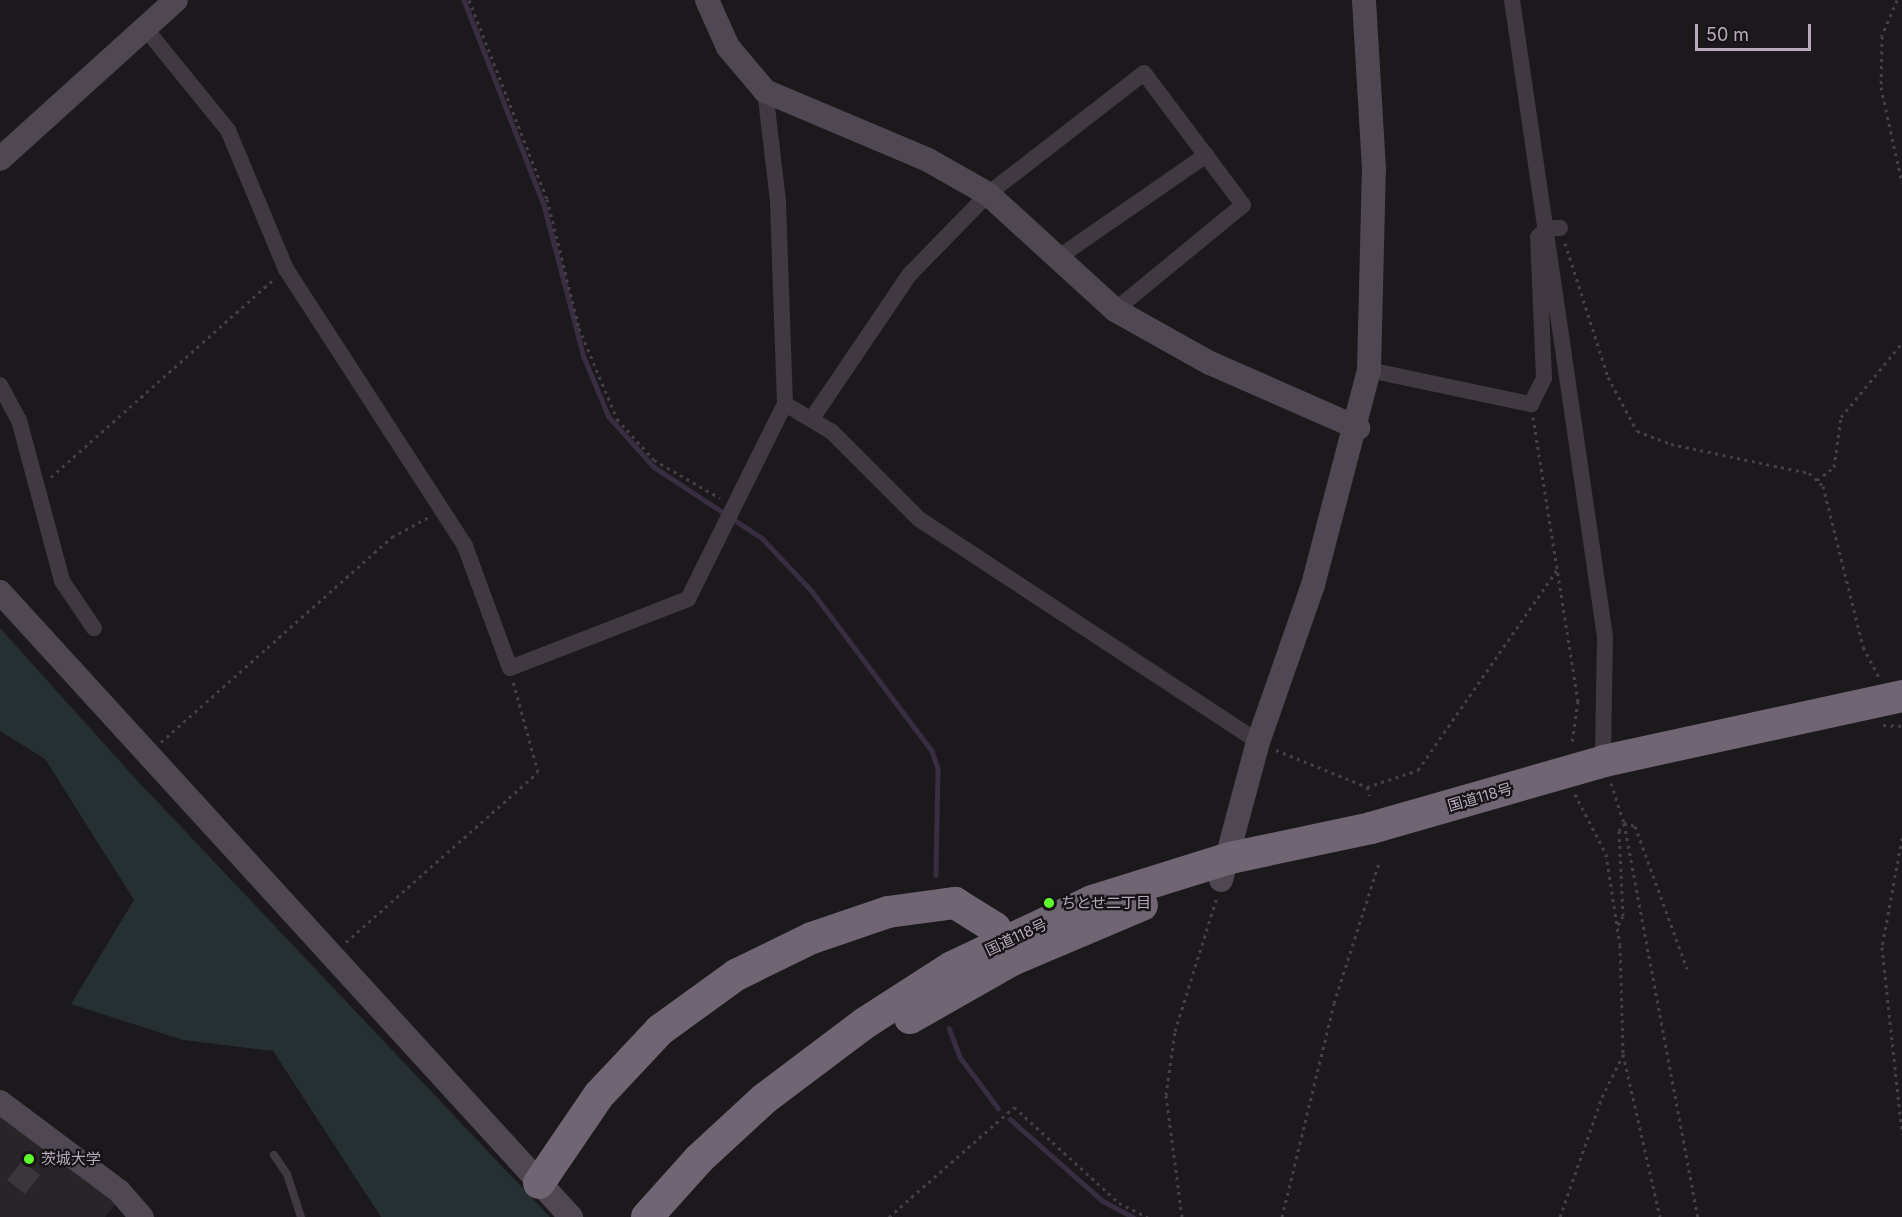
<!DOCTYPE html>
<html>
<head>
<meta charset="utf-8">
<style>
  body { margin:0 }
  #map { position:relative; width:1902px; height:1217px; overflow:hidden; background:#1b191b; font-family:Inter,"Noto Sans JP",sans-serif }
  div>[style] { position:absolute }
  .built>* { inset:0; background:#282528 }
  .green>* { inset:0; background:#262f31 }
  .stream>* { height:4.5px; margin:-2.25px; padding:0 2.25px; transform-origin:2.25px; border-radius:2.25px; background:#382d41 }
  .building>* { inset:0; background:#3a363a }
  .path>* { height:3px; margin-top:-1.5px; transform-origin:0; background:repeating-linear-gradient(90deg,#463f48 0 3px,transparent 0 7.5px) }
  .lane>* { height:8px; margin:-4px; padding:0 4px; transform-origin:4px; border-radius:4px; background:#403941 }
  .street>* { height:16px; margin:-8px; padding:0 8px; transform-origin:8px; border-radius:8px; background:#403941 }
  .secondary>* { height:24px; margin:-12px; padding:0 12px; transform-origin:12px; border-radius:12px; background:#4f4751 }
  .highway>* { height:32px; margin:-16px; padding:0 16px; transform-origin:16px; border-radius:16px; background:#706572 }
  .dots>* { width:16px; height:16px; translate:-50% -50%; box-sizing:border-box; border:3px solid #161416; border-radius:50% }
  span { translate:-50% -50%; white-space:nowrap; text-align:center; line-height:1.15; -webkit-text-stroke:4.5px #161416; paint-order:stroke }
  .street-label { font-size:15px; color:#b8aabc }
  .poi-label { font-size:15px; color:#b8aabc }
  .left { translate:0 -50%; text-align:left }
  .scale { position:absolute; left:1695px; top:24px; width:116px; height:27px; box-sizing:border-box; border:3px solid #b8aabc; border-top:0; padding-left:8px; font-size:18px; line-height:21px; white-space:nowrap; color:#b8aabc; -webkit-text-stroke:4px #161416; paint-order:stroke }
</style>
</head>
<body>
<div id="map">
  <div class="built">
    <i style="clip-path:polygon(0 1116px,116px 1203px,105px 1217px,0 1217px)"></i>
  </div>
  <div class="green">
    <i style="clip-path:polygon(0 628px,134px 777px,550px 1217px,381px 1217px,273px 1051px,183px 1040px,71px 1004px,134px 900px,45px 759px,0 731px)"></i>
  </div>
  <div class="stream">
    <i style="left:464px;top:0;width:220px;rotate:68.7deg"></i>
    <i style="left:544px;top:205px;width:157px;rotate:75.3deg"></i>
    <i style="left:584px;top:357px;width:65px;rotate:67.4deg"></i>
    <i style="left:609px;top:417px;width:67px;rotate:48deg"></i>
    <i style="left:654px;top:467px;width:129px;rotate:33.3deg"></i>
    <i style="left:762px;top:538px;width:73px;rotate:46.7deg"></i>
    <i style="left:812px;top:591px;width:200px;rotate:53.1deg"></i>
    <i style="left:932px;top:751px;width:18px;rotate:71deg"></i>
    <i style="left:938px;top:768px;width:107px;rotate:91.1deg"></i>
    <i style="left:949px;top:1028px;width:31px;rotate:69deg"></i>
    <i style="left:960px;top:1057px;width:64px;rotate:53.3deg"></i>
    <i style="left:1010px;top:1119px;width:124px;rotate:41.4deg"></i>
    <i style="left:1103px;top:1201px;width:34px;rotate:28deg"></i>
  </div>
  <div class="building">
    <i style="clip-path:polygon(22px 1161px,40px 1175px,25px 1194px,7px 1180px)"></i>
  </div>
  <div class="path">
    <i style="left:469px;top:0;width:214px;rotate:68.6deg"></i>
    <i style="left:547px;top:199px;width:133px;rotate:76.1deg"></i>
    <i style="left:579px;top:328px;width:99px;rotate:67.3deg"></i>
    <i style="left:617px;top:419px;width:55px;rotate:47.9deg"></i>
    <i style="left:654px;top:460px;width:76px;rotate:29.9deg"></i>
    <i style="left:1897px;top:0;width:39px;rotate:113deg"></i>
    <i style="left:1882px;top:36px;width:51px;rotate:91.1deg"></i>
    <i style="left:1881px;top:87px;width:98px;rotate:77.7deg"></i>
    <i style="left:1565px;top:243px;width:141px;rotate:72.2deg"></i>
    <i style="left:1608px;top:377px;width:61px;rotate:61.8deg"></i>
    <i style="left:1637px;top:431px;width:36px;rotate:21deg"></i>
    <i style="left:1671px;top:444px;width:141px;rotate:11.9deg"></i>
    <i style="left:1809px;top:473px;width:19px;rotate:43deg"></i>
    <i style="left:1823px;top:486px;width:166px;rotate:76deg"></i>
    <i style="left:1863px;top:647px;width:34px;rotate:62deg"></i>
    <i style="left:1533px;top:417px;width:288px;rotate:81deg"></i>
    <i style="left:1578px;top:701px;width:42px;rotate:98.1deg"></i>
    <i style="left:51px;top:477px;width:300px;rotate:-41.6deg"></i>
    <i style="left:1817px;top:480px;width:21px;rotate:-37deg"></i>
    <i style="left:1834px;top:467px;width:50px;rotate:-82deg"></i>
    <i style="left:1841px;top:417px;width:96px;rotate:-50.5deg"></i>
    <i style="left:1883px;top:725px;width:19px;rotate:3deg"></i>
    <i style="left:161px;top:742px;width:309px;rotate:-41.6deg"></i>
    <i style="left:392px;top:537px;width:42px;rotate:-28.4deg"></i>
    <i style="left:1276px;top:750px;width:98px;rotate:22.1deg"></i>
    <i style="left:1367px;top:787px;width:54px;rotate:-18.4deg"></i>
    <i style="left:1418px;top:770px;width:244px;rotate:-55.2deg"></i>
    <i style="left:1611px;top:783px;width:42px;rotate:72deg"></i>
    <i style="left:1624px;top:823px;width:401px;rotate:79.4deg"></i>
    <i style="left:1367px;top:787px;width:9px;rotate:72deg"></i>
    <i style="left:1575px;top:794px;width:68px;rotate:62.7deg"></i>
    <i style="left:1606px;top:854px;width:92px;rotate:81.3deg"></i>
    <i style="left:1620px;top:945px;width:109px;rotate:88.4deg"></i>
    <i style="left:1623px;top:1054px;width:167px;rotate:77.2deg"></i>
    <i style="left:1902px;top:838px;width:111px;rotate:100.4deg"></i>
    <i style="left:1882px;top:947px;width:188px;rotate:83.9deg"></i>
    <i style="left:1618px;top:925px;width:10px;rotate:-61deg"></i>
    <i style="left:1623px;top:916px;width:85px;rotate:-92.7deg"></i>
    <i style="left:1619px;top:831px;width:9px;rotate:-58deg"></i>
    <i style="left:1624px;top:823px;width:11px;rotate:15deg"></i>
    <i style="left:1635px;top:826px;width:152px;rotate:70deg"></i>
    <i style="left:346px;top:942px;width:256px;rotate:-41.5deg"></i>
    <i style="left:538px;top:772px;width:94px;rotate:-105.4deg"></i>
    <i style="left:889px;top:1217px;width:167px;rotate:-41.3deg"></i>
    <i style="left:1014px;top:1107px;width:142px;rotate:42.4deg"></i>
    <i style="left:1119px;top:1203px;width:32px;rotate:26deg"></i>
    <i style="left:1182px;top:1217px;width:123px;rotate:-97.5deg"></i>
    <i style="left:1166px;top:1095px;width:65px;rotate:-82deg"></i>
    <i style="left:1175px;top:1031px;width:140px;rotate:-72.6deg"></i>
    <i style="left:1282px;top:1217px;width:220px;rotate:-76.3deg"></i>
    <i style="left:1334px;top:1003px;width:147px;rotate:-72.2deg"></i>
    <i style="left:1560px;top:1217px;width:127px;rotate:-70.7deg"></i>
    <i style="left:1602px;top:1097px;width:47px;rotate:-63.4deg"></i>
  </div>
  <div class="lane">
    <i style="left:274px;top:1155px;width:23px;rotate:56deg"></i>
    <i style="left:287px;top:1174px;width:45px;rotate:72deg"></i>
  </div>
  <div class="street">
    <i style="left:1512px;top:0;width:644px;rotate:81.69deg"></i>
    <i style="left:1605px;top:637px;width:115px;rotate:91deg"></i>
    <i style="left:145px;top:28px;width:132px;rotate:50.9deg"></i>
    <i style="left:228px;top:130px;width:151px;rotate:67.4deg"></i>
    <i style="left:286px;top:269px;width:330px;rotate:57.1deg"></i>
    <i style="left:465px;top:546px;width:130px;rotate:69.8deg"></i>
    <i style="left:510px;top:668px;width:191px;rotate:-21.2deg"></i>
    <i style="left:688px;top:599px;width:218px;rotate:-63.6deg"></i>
    <i style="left:785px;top:404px;width:203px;rotate:-92deg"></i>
    <i style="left:778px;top:201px;width:111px;rotate:-96.7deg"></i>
    <i style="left:1056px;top:259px;width:183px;rotate:-34.7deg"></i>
    <i style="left:1369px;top:370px;width:166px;rotate:11.9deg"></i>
    <i style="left:1531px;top:404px;width:29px;rotate:-63deg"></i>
    <i style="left:1544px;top:378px;width:141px;rotate:-92.4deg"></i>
    <i style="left:1538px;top:237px;width:13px;rotate:-45deg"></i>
    <i style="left:1547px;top:228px;width:13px"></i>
    <i style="left:0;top:385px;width:40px;rotate:62deg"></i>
    <i style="left:19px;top:420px;width:167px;rotate:75deg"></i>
    <i style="left:62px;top:581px;width:57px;rotate:55.8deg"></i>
    <i style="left:785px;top:404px;width:55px;rotate:30.8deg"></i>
    <i style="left:832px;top:432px;width:123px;rotate:45deg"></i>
    <i style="left:919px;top:519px;width:406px;rotate:33.3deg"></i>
    <i style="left:813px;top:417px;width:173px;rotate:-55.9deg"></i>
    <i style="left:910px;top:274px;width:112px;rotate:-45.7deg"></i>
    <i style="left:988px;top:194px;width:197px;rotate:-37.8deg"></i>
    <i style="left:1144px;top:73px;width:165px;rotate:53.1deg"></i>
    <i style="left:1243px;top:205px;width:166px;rotate:140.6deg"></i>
  </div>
  <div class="secondary">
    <i style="left:707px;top:0;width:51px;rotate:65.9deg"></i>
    <i style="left:728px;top:47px;width:57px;rotate:49.9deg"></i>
    <i style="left:765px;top:91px;width:177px;rotate:22.9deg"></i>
    <i style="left:928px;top:160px;width:69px;rotate:29.5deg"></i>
    <i style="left:988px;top:194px;width:172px;rotate:42.4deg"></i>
    <i style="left:1115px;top:310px;width:109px;rotate:29.2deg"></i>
    <i style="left:1210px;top:363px;width:162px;rotate:23.7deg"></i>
    <i style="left:0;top:159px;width:237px;rotate:-42.1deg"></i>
    <i style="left:0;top:592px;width:847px;rotate:47.59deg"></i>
    <i style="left:1221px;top:880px;width:143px;rotate:-75deg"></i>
    <i style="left:1258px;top:742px;width:166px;rotate:-70.7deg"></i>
    <i style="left:1313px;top:585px;width:222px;rotate:-75.4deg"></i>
    <i style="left:1369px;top:370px;width:201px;rotate:-88.6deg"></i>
    <i style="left:1374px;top:169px;width:169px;rotate:-93.4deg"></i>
    <i style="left:0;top:1102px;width:149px;rotate:36.8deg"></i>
    <i style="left:119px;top:1191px;width:35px;rotate:49deg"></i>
  </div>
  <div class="highway">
    <i style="left:910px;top:1018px;width:117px;rotate:-29.6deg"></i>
    <i style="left:1012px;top:960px;width:141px;rotate:-22.9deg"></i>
    <i style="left:539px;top:1183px;width:107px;rotate:-55.7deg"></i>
    <i style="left:599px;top:1095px;width:89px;rotate:-46.8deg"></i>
    <i style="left:660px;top:1030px;width:94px;rotate:-35.9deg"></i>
    <i style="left:736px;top:975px;width:85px;rotate:-26deg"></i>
    <i style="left:812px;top:938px;width:80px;rotate:-18.9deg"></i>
    <i style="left:888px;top:912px;width:68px;rotate:-7.7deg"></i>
    <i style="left:955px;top:903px;width:47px;rotate:32deg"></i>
    <i style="left:995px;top:928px;width:36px;rotate:62deg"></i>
    <i style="left:647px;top:1217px;width:78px;rotate:-48.1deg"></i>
    <i style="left:699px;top:1159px;width:88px;rotate:-42.7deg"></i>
    <i style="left:764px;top:1099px;width:126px;rotate:-37deg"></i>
    <i style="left:865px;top:1023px;width:103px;rotate:-32.8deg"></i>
    <i style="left:952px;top:967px;width:155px;rotate:-25.2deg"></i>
    <i style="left:1092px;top:901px;width:145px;rotate:-17.3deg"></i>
    <i style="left:1230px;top:858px;width:144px;rotate:-12deg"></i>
    <i style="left:1371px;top:828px;width:242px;rotate:-16deg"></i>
    <i style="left:1604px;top:761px;width:305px;rotate:-12.3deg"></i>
  </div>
  <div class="dots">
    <i style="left:1049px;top:903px;background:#5eff2d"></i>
    <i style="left:29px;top:1159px;background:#5eff2d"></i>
  </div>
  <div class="street-label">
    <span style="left:1480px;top:797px;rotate:-16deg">国道118号</span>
    <span style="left:1016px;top:937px;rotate:-25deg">国道118号</span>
  </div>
  <div class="poi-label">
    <span class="left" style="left:1061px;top:903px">ちとせ二丁目</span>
    <span class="left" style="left:41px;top:1159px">茨城大学</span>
  </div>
  <div class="scale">50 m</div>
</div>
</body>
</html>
